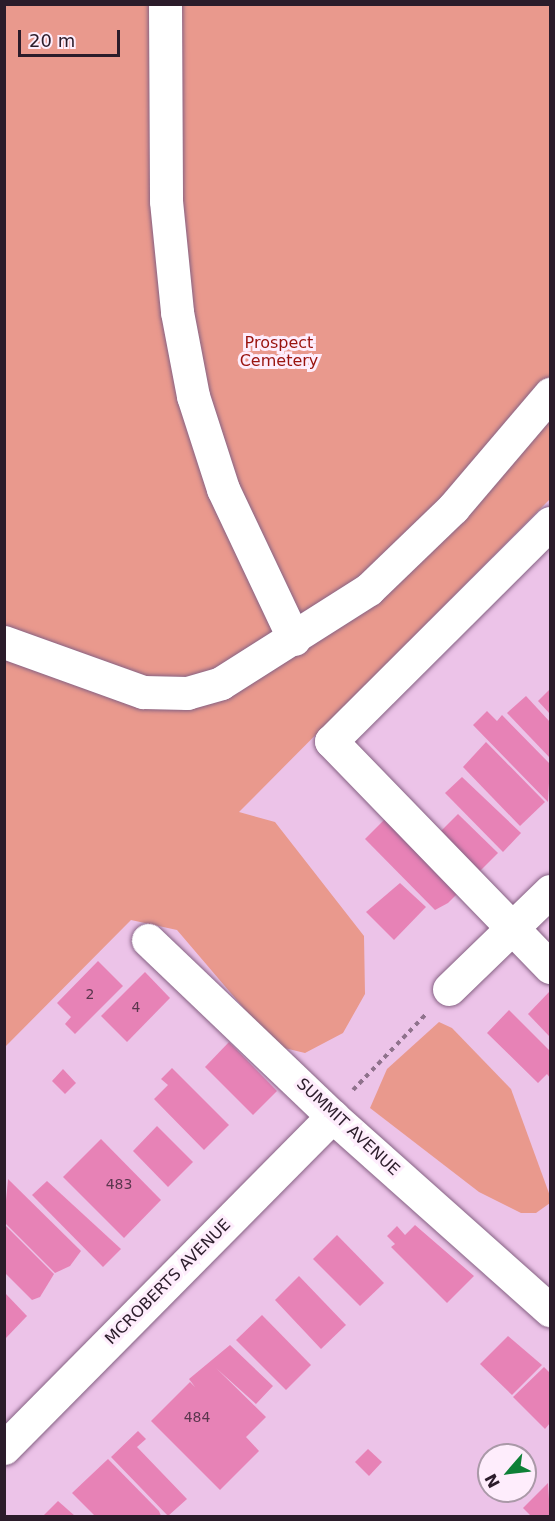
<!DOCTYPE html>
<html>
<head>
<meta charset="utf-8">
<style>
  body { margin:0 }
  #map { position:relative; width:555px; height:1521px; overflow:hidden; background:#ecc3e8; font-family:"DejaVu Sans",sans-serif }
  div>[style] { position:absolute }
  .green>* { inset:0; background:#e9998d }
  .building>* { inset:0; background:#e782b6 }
  .path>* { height:4px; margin-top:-2px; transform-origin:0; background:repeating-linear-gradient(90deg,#8f728c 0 4.5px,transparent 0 9px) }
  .roads { filter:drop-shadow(0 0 2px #856183) drop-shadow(0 0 2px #856183) }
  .minor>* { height:33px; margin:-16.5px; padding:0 16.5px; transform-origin:16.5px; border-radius:16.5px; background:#fff }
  span { translate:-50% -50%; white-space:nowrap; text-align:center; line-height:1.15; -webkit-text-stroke:6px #feedfc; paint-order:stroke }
  .number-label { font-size:14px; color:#5a364d }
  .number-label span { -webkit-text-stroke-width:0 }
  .park-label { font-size:16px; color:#99130e }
  .street-label { font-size:16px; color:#2b1c2a }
  .frame { position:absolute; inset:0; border:6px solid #2b1c2a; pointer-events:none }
  .north { position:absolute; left:477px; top:1443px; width:60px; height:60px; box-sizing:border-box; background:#feedfc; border:2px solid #aa99a8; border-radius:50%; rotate:242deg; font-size:16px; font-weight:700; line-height:24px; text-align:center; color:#2b1c2a }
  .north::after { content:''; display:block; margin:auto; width:21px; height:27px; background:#0e8037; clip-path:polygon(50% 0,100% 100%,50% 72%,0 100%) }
  .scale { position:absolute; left:18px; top:30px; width:102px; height:27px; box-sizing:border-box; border:3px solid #2b1c2a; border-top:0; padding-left:8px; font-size:18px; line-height:21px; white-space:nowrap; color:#2b1c2a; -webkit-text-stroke:4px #feedfc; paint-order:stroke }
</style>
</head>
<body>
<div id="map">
  <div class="green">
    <i style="clip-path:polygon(5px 5px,550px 5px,550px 499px,239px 812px,275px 822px,364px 936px,365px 994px,343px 1033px,305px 1053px,276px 1046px,177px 930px,131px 920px,5px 1047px)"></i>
    <i style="clip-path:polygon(439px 1022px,452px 1028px,511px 1089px,550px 1196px,550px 1203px,536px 1213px,521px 1213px,479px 1192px,370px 1108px,387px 1069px)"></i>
  </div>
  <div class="building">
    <i style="clip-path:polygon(550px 689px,550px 714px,538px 701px)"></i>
    <i style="clip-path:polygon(526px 696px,550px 722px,550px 758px,507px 713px)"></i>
    <i style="clip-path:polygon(487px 711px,497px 721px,502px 715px,550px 764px,548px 802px,473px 725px)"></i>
    <i style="clip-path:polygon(486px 742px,545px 802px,520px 826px,463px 767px)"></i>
    <i style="clip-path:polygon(462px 777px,521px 833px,503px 852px,445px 793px)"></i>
    <i style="clip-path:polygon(392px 812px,461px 890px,448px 903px,435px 910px,365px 839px)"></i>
    <i style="clip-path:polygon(458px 814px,498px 853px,479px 872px,440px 832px)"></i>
    <i style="clip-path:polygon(400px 883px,426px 907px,394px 940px,366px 912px)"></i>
    <i style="clip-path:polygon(98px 961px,123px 986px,75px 1034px,65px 1024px,71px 1017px,57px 1003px)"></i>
    <i style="clip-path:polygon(145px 972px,170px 998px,127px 1042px,101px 1016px)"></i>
    <i style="clip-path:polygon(550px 991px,550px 1037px,528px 1014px)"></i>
    <i style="clip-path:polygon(509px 1010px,550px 1051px,550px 1078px,547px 1074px,538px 1083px,487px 1033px)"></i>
    <i style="clip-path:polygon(229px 1042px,277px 1091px,253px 1115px,205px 1067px)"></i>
    <i style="clip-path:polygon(172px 1068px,229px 1125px,204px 1150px,154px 1099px,168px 1085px,161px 1079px)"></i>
    <i style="clip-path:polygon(63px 1069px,76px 1083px,65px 1094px,52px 1081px)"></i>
    <i style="clip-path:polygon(157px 1126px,193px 1162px,168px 1187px,133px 1151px)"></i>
    <i style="clip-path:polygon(101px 1139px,161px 1200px,124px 1238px,63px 1177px)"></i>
    <i style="clip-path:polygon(8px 1179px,81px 1251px,70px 1266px,55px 1273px,4px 1222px)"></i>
    <i style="clip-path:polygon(47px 1181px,121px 1249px,103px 1267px,32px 1195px)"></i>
    <i style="clip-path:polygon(4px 1224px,54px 1274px,40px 1297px,32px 1300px,4px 1272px)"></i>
    <i style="clip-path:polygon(415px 1225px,474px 1276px,447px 1303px,391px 1247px,395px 1244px,387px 1236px,397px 1226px,405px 1235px)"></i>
    <i style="clip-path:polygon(337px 1235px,384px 1283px,360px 1306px,313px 1259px)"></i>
    <i style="clip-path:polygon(299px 1276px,346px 1325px,321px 1349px,275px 1300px)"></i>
    <i style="clip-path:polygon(5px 1293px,27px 1316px,5px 1339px)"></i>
    <i style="clip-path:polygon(262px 1315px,311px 1365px,286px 1390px,236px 1340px)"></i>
    <i style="clip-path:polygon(508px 1336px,542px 1365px,512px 1395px,480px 1364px)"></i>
    <i style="clip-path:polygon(230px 1345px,273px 1386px,256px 1404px,216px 1368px,266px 1417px,246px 1437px,259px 1451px,220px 1490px,151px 1421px,190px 1382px,195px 1387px,189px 1379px)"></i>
    <i style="clip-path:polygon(544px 1367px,550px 1373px,550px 1423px,545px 1429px,513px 1397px)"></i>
    <i style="clip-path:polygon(138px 1431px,146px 1439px,137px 1447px,187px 1499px,168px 1516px,111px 1457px)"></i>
    <i style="clip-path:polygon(368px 1449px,382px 1462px,369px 1476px,355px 1462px)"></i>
    <i style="clip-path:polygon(108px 1459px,159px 1511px,161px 1516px,95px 1516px,72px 1493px)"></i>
    <i style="clip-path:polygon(548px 1483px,550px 1516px,531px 1516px,523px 1508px)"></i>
    <i style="clip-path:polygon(58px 1501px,75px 1516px,43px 1516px)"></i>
  </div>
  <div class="path">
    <i style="left:353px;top:1090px;width:107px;rotate:-46.1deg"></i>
  </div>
  <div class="roads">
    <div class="minor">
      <i style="left:165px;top:4px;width:197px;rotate:89.7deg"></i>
      <i style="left:166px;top:201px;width:112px;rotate:84.3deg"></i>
      <i style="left:177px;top:312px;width:86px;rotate:79.2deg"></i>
      <i style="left:193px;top:396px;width:98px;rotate:72.1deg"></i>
      <i style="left:223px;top:489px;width:166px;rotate:64.7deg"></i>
      <i style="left:550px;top:523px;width:309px;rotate:135.1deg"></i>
      <i style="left:331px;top:741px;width:315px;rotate:45.9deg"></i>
      <i style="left:4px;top:642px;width:148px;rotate:19.8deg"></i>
      <i style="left:143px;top:692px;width:44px;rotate:1.3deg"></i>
      <i style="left:187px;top:693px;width:35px;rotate:-16deg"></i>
      <i style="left:221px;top:683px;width:175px;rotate:-32.4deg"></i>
      <i style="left:369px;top:589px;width:117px;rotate:-44deg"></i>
      <i style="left:453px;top:508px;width:150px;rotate:-49.6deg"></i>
      <i style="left:148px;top:940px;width:255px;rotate:43.7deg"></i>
      <i style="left:332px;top:1116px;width:292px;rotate:41.7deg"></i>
      <i style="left:449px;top:989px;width:141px;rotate:-44.1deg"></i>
      <i style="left:4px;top:1448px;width:467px;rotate:-45.3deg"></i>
    </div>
  </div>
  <div class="number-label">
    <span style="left:90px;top:994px">2</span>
    <span style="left:136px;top:1007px">4</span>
    <span style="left:119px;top:1184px">483</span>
    <span style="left:197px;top:1417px">484</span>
  </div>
  <div class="park-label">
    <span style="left:279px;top:352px">Prospect<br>Cemetery</span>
  </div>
  <div class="street-label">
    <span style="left:348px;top:1127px;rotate:43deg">SUMMIT AVENUE</span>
    <span style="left:168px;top:1282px;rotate:-45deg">MCROBERTS AVENUE</span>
  </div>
  <div class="frame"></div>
  <div class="north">N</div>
  <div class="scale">20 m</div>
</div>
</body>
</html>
